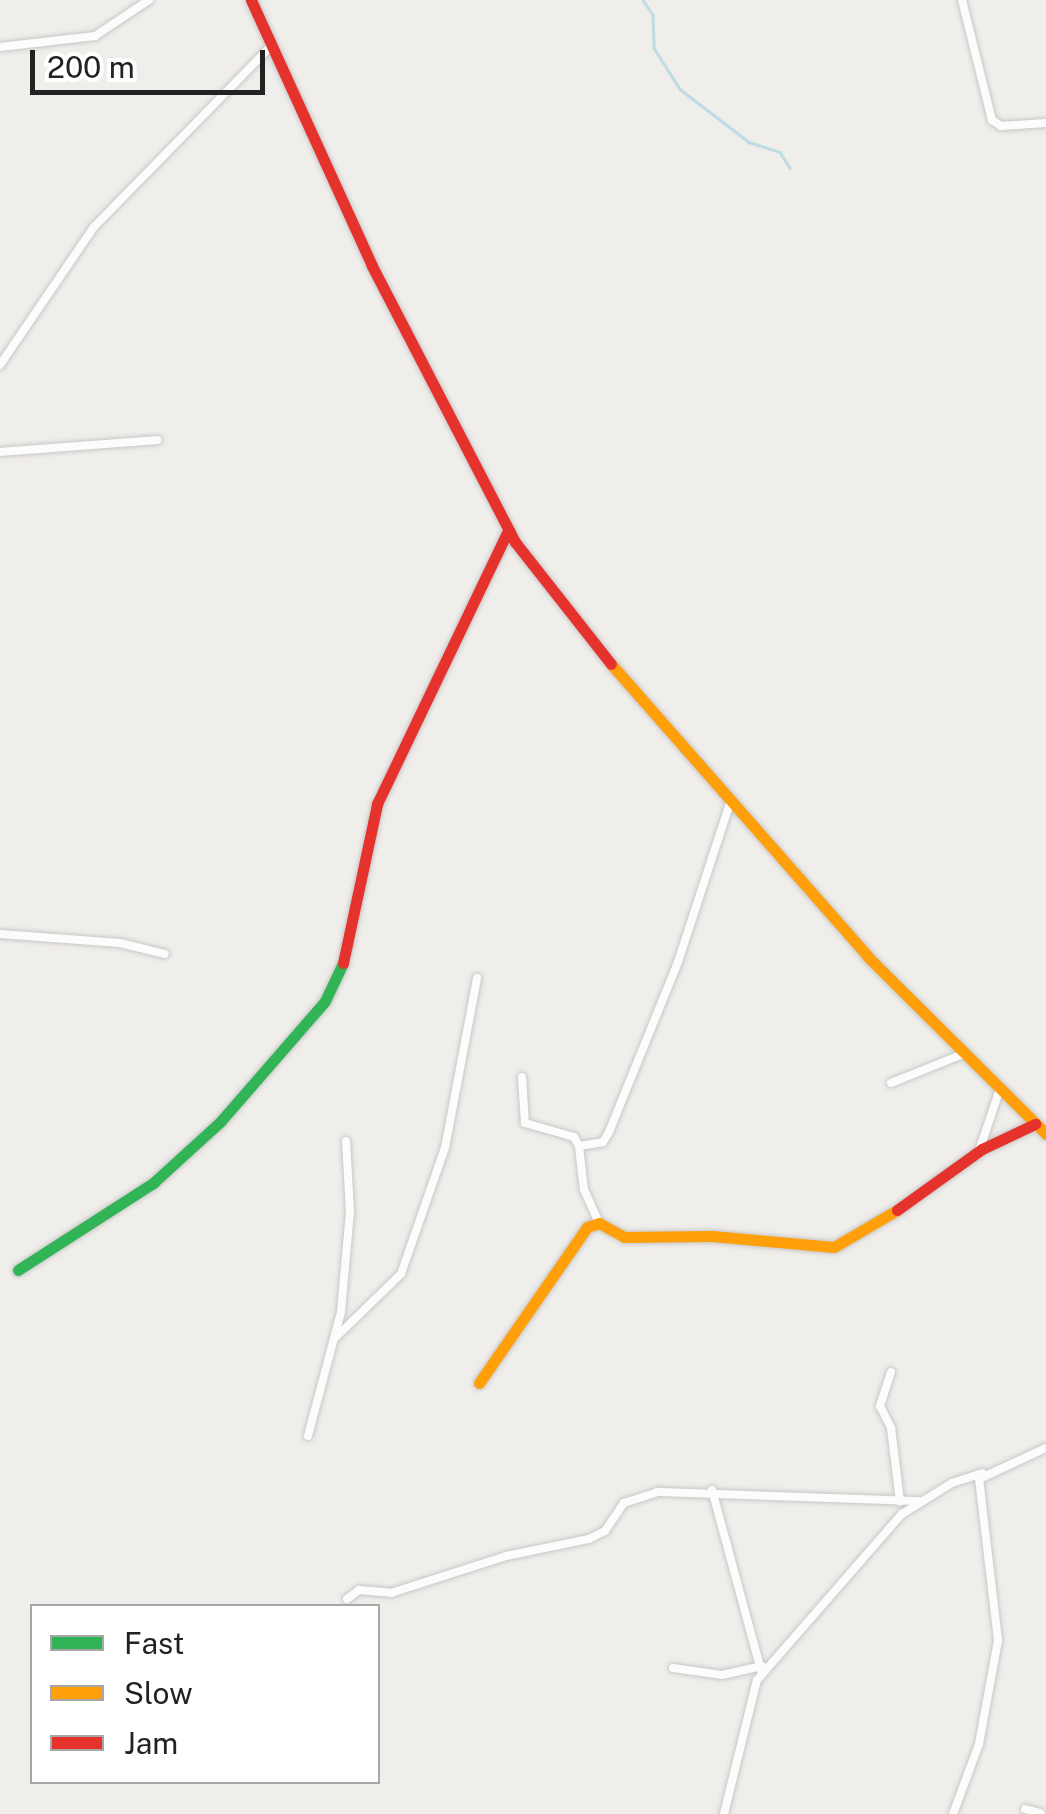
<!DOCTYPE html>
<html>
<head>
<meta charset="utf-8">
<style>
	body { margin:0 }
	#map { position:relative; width:1046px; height:1814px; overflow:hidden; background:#f0eeeb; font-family:"Public Sans",sans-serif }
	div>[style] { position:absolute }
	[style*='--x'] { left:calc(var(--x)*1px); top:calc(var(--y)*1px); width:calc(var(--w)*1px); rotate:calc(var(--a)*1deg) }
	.stream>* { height:2.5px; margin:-1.25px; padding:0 1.25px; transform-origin:1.25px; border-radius:1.25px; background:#bfdbe3 }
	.roads { filter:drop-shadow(0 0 2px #c9c8c7) drop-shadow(0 0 2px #c9c8c7) }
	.street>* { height:8px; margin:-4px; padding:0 4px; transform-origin:4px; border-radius:4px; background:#fdfcfc }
	.fast>* { height:11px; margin:-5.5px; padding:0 5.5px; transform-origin:5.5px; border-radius:5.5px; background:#30b455 }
	.slow>* { height:11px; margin:-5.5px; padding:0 5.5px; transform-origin:5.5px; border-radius:5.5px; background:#ff9f0a }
	.jam>* { height:11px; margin:-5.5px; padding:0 5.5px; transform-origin:5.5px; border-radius:5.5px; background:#e5322d }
	span { translate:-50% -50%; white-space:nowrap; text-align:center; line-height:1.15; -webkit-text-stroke:8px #fff; paint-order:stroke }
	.legend { position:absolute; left:30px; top:1604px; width:350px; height:180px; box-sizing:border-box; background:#fff; border:2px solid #a7a7a7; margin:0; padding:12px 18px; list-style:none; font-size:30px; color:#222 }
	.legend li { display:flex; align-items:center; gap:20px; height:50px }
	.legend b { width:50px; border:2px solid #a7a7a7 }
	.scale { position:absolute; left:30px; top:50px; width:235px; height:45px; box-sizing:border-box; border:5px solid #222; border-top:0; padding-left:12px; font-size:30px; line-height:35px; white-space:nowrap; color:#222; -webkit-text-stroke:8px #fff; paint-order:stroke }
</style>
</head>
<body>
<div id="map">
	<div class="stream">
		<div style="--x:643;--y:0;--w:18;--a:56"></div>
		<div style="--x:653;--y:15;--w:33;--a:88"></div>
		<div style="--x:654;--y:48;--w:49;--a:57.6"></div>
		<div style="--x:680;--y:89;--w:87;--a:37.5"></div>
		<div style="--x:749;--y:142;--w:33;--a:18"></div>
		<div style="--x:780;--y:152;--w:19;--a:58"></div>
	</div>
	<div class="roads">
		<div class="street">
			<div style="--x:962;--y:0;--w:124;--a:76"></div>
			<div style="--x:992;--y:120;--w:11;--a:34"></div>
			<div style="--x:1001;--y:126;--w:45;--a:-3.8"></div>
			<div style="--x:0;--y:47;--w:96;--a:-6.6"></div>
			<div style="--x:95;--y:36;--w:65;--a:-33.7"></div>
			<div style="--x:0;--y:365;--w:166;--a:-55.8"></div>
			<div style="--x:93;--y:228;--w:255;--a:-45.6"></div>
			<div style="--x:0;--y:452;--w:158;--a:-4.3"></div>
			<div style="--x:0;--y:934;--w:120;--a:4.3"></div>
			<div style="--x:120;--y:943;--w:46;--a:13.7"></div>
			<div style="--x:522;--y:1077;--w:46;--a:86.3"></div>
			<div style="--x:525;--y:1123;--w:51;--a:15.9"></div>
			<div style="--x:574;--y:1137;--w:10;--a:61"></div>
			<div style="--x:891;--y:1083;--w:78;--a:-21.9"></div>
			<div style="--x:980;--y:1148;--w:62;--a:-71.3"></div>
			<div style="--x:599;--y:1223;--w:36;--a:-114"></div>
			<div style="--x:584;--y:1190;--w:44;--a:-96.5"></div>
			<div style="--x:579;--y:1146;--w:24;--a:-9"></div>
			<div style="--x:603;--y:1142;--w:12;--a:-59"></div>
			<div style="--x:609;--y:1132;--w:183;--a:-67.9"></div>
			<div style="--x:678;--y:962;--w:170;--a:-71.9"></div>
			<div style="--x:335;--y:1338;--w:92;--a:-44.1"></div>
			<div style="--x:401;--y:1274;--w:133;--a:-70.8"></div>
			<div style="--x:445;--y:1148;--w:173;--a:-79.3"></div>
			<div style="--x:891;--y:1372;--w:36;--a:108"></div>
			<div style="--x:880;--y:1406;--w:25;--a:63"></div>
			<div style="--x:891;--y:1428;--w:74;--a:83"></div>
			<div style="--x:308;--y:1436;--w:128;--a:-75.1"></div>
			<div style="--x:341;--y:1312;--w:100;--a:-84.9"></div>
			<div style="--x:350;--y:1212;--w:71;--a:-93.2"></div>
			<div style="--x:712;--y:1490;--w:191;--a:74.8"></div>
			<div style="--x:347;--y:1599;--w:15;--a:-37"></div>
			<div style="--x:359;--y:1590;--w:32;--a:5"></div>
			<div style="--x:391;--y:1593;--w:121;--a:-17.8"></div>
			<div style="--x:506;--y:1556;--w:85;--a:-11.6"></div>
			<div style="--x:589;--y:1539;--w:18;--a:-27"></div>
			<div style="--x:605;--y:1531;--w:34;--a:-56"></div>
			<div style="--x:624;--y:1503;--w:35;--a:-18"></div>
			<div style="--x:657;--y:1492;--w:262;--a:2"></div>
			<div style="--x:673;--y:1668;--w:49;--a:8.1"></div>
			<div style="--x:722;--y:1675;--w:41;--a:-12.7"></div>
			<div style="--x:1025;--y:1809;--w:16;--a:15"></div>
			<div style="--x:724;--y:1814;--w:138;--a:-76.2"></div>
			<div style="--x:757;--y:1680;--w:220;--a:-48.9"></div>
			<div style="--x:902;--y:1514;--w:59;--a:-31.8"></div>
			<div style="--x:952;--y:1483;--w:32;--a:-18"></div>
			<div style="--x:953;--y:1814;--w:75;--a:-69.6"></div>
			<div style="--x:979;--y:1744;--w:106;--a:-79.6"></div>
			<div style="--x:998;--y:1640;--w:162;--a:-96.7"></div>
			<div style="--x:979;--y:1479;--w:74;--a:-24.8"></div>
		</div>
		<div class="fast">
			<div style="--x:18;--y:1270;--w:161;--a:-32.8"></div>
			<div style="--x:153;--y:1183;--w:91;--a:-42.3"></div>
			<div style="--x:220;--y:1122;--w:160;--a:-49"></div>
			<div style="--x:325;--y:1001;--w:42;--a:-64.7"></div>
		</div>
		<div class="slow">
			<div style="--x:611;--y:664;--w:390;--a:48.7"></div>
			<div style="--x:868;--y:957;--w:251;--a:44.8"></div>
			<div style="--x:479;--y:1383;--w:190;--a:-55.3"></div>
			<div style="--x:587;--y:1227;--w:13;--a:-18"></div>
			<div style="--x:599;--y:1223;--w:29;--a:29"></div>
			<div style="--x:624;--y:1237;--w:88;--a:-0.7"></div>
			<div style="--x:712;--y:1236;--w:122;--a:5.2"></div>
			<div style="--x:834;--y:1247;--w:73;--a:-30.4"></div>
		</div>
		<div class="jam">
			<div style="--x:251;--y:0;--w:292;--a:65.5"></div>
			<div style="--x:372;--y:266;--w:311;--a:62.6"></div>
			<div style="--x:515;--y:542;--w:155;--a:51.8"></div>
			<div style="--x:343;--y:963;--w:163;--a:-77.9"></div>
			<div style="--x:377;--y:804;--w:304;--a:-64.4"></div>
			<div style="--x:897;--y:1210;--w:105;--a:-35.7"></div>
			<div style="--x:982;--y:1149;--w:59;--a:-25.3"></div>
		</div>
	</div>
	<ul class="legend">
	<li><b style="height:12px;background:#30b455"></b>Fast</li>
	<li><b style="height:12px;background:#ff9f0a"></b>Slow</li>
	<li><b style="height:12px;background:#e5322d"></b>Jam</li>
	</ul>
	<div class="scale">200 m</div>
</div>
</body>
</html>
